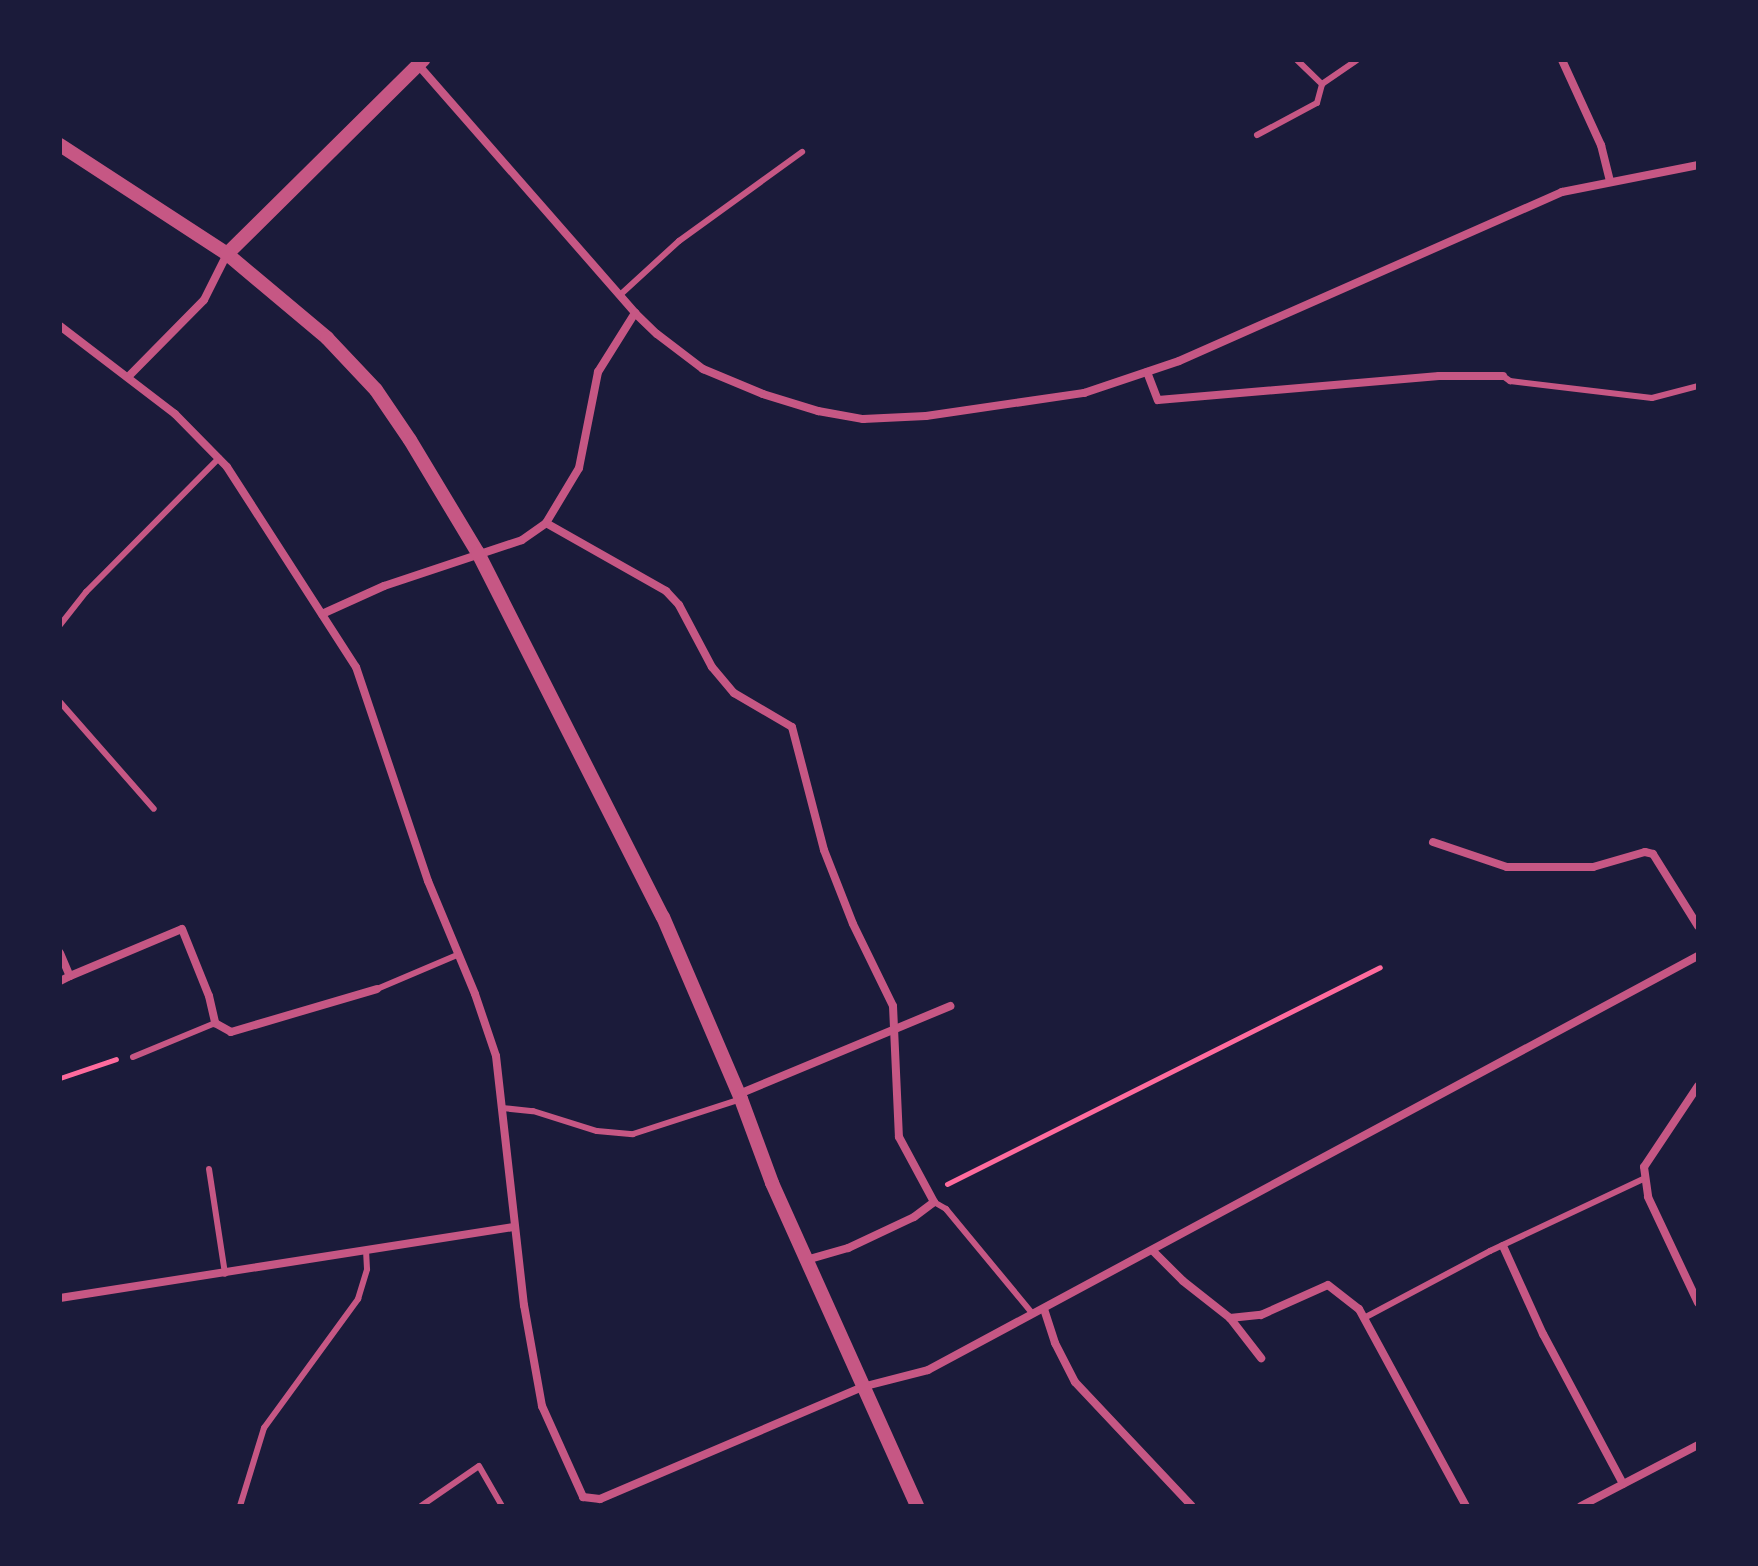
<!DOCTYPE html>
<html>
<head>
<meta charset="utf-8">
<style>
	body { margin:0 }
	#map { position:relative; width:1758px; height:1566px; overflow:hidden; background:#1b1b3a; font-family:"Noto Sans",sans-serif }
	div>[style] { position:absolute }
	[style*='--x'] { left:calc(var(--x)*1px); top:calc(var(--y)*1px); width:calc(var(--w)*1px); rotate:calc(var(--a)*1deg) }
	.path>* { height:5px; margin:-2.5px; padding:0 2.5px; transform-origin:2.5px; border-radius:2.5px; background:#ff6b9d }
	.service>* { height:6px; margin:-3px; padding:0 3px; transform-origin:3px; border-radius:3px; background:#c65784 }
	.minor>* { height:8px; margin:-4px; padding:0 4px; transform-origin:4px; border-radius:4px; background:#c65784 }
	.tertiary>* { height:14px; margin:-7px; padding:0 7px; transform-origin:7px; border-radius:7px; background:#c65784 }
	span { translate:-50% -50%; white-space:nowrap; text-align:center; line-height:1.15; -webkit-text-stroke:7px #1b1b3a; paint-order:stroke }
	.frame { position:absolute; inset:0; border:62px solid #1b1b3a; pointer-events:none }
</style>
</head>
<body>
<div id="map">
	<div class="path">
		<div style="--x:60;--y:1078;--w:59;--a:-18.7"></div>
		<div style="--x:947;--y:1184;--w:484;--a:-26.6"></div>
	</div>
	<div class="service">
		<div style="--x:1297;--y:60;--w:35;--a:44"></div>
		<div style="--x:1257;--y:135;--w:68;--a:-28.1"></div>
		<div style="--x:1317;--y:103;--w:20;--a:-75"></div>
		<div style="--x:1322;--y:84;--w:42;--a:-34.4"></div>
		<div style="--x:620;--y:295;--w:80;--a:-42.5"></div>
		<div style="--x:679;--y:241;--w:152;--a:-35.9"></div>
		<div style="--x:1503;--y:376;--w:9;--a:36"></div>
		<div style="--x:1510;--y:381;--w:143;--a:6.8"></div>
		<div style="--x:1652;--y:398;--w:48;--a:-14.6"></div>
		<div style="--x:60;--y:625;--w:42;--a:-51.8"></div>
		<div style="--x:86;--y:592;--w:189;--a:-45.2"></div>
		<div style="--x:60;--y:702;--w:142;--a:48.7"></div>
		<div style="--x:377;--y:989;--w:87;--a:-23"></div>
		<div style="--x:133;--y:1057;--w:89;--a:-22.5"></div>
		<div style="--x:502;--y:1108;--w:31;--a:6"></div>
		<div style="--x:533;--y:1111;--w:67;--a:17.4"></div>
		<div style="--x:597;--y:1131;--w:36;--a:5"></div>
		<div style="--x:633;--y:1134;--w:114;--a:-18"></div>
		<div style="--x:209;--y:1169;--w:106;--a:81.3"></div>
		<div style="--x:934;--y:1202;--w:14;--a:30"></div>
		<div style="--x:946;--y:1209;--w:136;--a:50.4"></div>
		<div style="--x:1364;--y:1318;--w:143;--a:-28"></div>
		<div style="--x:1490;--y:1251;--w:171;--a:-25.2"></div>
		<div style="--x:240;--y:1506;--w:82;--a:-72.9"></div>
		<div style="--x:264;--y:1428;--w:160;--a:-53.9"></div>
		<div style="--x:358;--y:1299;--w:31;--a:-73"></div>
		<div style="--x:367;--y:1269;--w:17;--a:-93"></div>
		<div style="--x:421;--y:1506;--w:70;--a:-34.6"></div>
		<div style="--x:479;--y:1466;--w:46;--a:60.1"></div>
	</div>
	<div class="minor">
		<div style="--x:1562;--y:60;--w:94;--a:65.4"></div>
		<div style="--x:1601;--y:145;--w:36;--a:76"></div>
		<div style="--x:420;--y:67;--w:327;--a:48.8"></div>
		<div style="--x:635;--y:313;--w:30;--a:44"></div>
		<div style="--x:657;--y:334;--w:58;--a:37.3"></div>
		<div style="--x:703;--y:369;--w:65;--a:22.6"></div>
		<div style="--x:763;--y:394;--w:58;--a:17.2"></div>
		<div style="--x:818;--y:411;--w:46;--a:10.1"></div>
		<div style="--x:863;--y:419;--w:63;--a:-2.7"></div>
		<div style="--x:926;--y:416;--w:160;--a:-8.3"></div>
		<div style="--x:1084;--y:393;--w:100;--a:-18.6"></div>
		<div style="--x:1179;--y:361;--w:419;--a:-23.8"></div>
		<div style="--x:1562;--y:192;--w:139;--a:-11.2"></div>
		<div style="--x:60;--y:326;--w:145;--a:37.4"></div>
		<div style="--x:175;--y:414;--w:74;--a:45.5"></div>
		<div style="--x:227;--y:467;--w:238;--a:57.2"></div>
		<div style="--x:356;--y:667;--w:226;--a:71.4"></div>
		<div style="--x:428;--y:881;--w:122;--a:67.4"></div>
		<div style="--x:475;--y:994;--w:65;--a:71.3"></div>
		<div style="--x:496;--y:1056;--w:251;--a:83.6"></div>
		<div style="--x:524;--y:1305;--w:103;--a:79.9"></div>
		<div style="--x:542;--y:1406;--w:100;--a:65.7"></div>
		<div style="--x:583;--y:1497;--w:17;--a:7"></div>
		<div style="--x:600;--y:1499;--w:285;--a:-23.1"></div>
		<div style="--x:862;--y:1387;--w:68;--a:-14.4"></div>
		<div style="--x:928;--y:1370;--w:874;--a:-28.27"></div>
		<div style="--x:1147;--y:372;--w:30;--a:69"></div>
		<div style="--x:1158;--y:400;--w:282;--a:-4.9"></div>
		<div style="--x:1439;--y:376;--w:64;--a:0"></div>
		<div style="--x:128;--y:377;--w:108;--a:-45.4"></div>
		<div style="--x:204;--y:300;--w:51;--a:-63.4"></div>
		<div style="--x:546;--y:523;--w:138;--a:29.5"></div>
		<div style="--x:666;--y:591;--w:19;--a:47"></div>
		<div style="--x:679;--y:605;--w:70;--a:62"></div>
		<div style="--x:712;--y:667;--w:34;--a:50"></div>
		<div style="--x:734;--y:693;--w:67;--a:30.4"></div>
		<div style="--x:792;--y:727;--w:127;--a:75.4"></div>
		<div style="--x:824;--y:850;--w:79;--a:68.6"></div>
		<div style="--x:853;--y:924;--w:91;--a:64"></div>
		<div style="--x:893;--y:1006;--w:131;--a:87.4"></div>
		<div style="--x:899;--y:1137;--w:74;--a:61.7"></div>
		<div style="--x:934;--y:1202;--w:25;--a:143"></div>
		<div style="--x:914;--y:1217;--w:73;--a:154.8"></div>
		<div style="--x:848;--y:1248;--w:44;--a:164.1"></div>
		<div style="--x:322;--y:614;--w:68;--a:-24.3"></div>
		<div style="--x:384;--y:586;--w:145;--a:-18.4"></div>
		<div style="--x:522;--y:540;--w:29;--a:-35"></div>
		<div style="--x:546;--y:523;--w:64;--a:-59"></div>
		<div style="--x:579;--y:468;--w:98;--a:-78.8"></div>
		<div style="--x:598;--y:372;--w:70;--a:-57.9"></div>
		<div style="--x:1433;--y:842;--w:78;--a:18.7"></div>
		<div style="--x:1507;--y:867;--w:86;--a:0"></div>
		<div style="--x:1593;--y:867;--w:54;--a:-16.1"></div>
		<div style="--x:1645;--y:852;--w:8;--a:14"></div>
		<div style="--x:1653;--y:854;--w:85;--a:58"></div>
		<div style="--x:60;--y:953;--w:25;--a:67"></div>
		<div style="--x:70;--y:976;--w:11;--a:153"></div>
		<div style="--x:70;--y:976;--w:121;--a:-22.8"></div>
		<div style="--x:182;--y:929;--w:72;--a:68.1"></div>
		<div style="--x:209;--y:996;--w:28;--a:77"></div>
		<div style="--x:215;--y:1023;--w:18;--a:29"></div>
		<div style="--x:231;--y:1032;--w:152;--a:-16.4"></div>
		<div style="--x:1698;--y:1086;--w:97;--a:123.7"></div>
		<div style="--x:1644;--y:1167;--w:30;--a:82"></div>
		<div style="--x:1648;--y:1197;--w:117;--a:64.7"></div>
		<div style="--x:739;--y:1094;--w:229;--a:-22.6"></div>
		<div style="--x:1503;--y:1246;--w:97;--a:65.6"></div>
		<div style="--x:1543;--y:1334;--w:170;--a:61.9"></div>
		<div style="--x:1153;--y:1251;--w:42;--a:45"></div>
		<div style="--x:1183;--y:1281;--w:60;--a:38.2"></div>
		<div style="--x:1230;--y:1318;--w:51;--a:52.2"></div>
		<div style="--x:60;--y:1298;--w:460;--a:-8.9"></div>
		<div style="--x:1044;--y:1309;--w:36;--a:72"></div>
		<div style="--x:1055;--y:1343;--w:44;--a:62.9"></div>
		<div style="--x:1075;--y:1382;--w:170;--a:46.7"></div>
		<div style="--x:1230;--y:1318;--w:31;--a:-6"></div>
		<div style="--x:1261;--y:1315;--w:73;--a:-24.1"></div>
		<div style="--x:1328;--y:1285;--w:39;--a:38"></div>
		<div style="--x:1359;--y:1309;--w:224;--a:61.5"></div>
		<div style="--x:1581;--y:1506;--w:132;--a:-27.5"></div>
	</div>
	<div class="tertiary">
		<div style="--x:60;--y:145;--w:199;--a:33.1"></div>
		<div style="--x:227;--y:254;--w:131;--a:40"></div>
		<div style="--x:327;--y:338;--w:71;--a:46.7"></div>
		<div style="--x:376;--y:390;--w:60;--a:55.8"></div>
		<div style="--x:410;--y:440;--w:132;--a:59"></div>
		<div style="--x:478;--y:553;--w:408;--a:63.1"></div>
		<div style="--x:663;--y:917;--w:198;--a:66.8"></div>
		<div style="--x:741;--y:1099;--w:90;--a:69.7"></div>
		<div style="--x:772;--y:1183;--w:354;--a:65.8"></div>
		<div style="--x:227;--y:254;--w:276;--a:-44.7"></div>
	</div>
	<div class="frame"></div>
</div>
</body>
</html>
